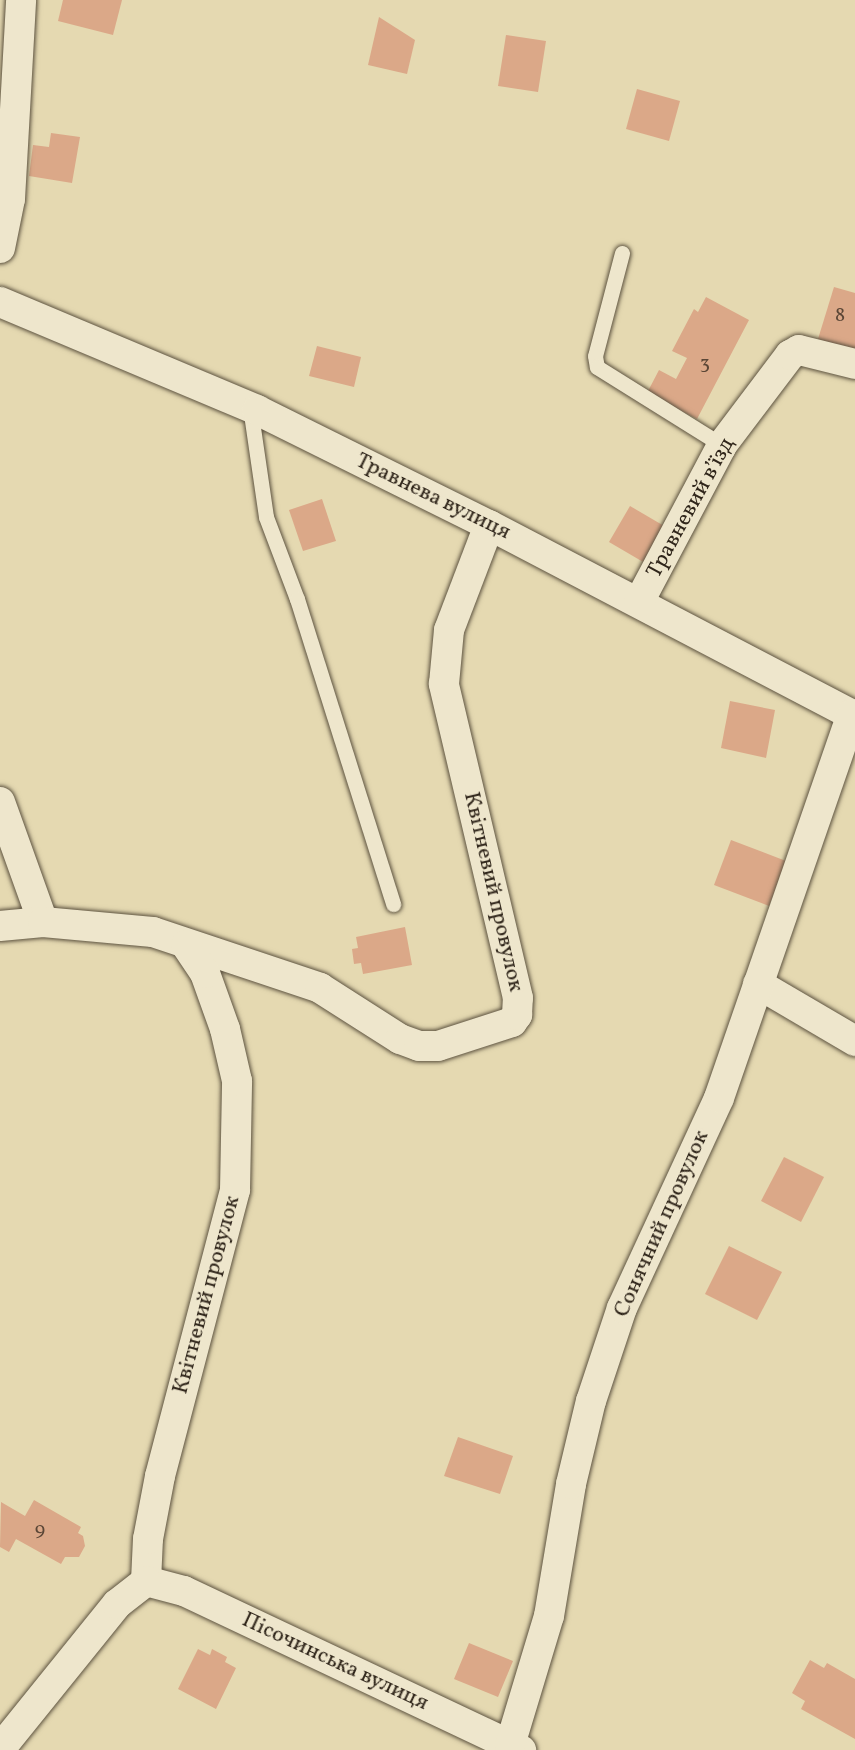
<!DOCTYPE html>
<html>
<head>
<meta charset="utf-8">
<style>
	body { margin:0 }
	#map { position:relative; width:855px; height:1750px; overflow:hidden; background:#e5d9b1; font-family:Vollkorn,serif }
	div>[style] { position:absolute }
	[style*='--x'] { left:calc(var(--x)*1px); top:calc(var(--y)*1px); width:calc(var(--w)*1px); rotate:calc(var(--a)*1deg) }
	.building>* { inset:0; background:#dba888 }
	.roads { filter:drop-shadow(0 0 2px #5d5340) drop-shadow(0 0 2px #5d5340) }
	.lane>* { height:15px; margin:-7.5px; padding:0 7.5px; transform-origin:7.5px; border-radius:7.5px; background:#eee6cc }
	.street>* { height:30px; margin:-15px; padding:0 15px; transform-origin:15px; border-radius:15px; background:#eee6cc }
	span { translate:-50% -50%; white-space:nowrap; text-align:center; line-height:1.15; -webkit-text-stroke:5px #eee6cc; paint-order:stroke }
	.number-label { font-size:20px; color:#5b4636 }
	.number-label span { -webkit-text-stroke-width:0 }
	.street-label { font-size:22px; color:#30261b }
</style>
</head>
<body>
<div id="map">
	<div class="building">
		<div style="clip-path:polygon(63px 0,122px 0,113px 35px,58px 21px)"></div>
		<div style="clip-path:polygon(379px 17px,415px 40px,407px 74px,368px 65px)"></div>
		<div style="clip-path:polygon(506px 35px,546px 41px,538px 92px,498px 86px)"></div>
		<div style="clip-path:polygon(637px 89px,680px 101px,669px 141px,626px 129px)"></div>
		<div style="clip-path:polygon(51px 133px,80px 137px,72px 183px,29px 176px,33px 145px,49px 147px)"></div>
		<div style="clip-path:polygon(834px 287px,855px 293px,855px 351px,818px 339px)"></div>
		<div style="clip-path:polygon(706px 297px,749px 320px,697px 419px,647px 393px,659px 370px,676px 379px,687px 358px,672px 351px,694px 309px,698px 312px)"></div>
		<div style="clip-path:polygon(317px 346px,361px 357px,354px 387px,309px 376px)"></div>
		<div style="clip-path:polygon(322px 499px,336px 541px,303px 551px,289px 510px)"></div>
		<div style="clip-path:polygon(630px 506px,671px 530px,650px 566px,609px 542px)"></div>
		<div style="clip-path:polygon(730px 701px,775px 710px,766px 758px,721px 748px)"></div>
		<div style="clip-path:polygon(731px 840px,786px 861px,769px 906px,714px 885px)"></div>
		<div style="clip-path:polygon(405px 927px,412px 965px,363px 974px,361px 963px,354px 964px,352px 949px,358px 948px,356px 937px)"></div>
		<div style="clip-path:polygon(784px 1157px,824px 1177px,801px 1222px,761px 1201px)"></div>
		<div style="clip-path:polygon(729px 1246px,782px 1272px,757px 1320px,705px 1294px)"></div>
		<div style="clip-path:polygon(458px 1437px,513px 1456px,500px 1494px,444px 1476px)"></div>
		<div style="clip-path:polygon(34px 1500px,81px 1527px,78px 1533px,83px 1536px,85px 1546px,79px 1557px,65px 1557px,61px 1564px,16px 1539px,9px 1552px,0 1547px,1px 1502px,25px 1516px)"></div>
		<div style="clip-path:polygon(469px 1643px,513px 1661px,498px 1697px,454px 1679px)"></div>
		<div style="clip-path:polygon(198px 1649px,210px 1655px,212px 1649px,227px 1657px,225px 1662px,236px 1668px,216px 1709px,178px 1689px)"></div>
		<div style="clip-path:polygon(810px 1660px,824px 1668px,827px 1663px,855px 1679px,855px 1739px,801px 1709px,805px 1701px,792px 1693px)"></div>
	</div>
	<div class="roads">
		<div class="lane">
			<div style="--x:622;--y:253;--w:106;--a:104.7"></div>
			<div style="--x:595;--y:356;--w:11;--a:80"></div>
			<div style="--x:597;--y:367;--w:147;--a:32"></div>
			<div style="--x:250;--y:407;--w:111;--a:81.7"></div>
			<div style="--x:266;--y:517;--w:88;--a:69.3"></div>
			<div style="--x:297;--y:599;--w:320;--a:72.5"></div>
		</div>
		<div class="street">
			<div style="--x:0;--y:248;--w:50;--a:-78.5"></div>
			<div style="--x:10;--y:199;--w:199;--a:-86.8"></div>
			<div style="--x:0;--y:302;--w:279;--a:22.8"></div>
			<div style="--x:257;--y:410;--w:259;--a:26.4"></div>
			<div style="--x:489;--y:525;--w:413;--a:27.6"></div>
			<div style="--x:639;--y:602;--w:178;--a:-62.1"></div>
			<div style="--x:722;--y:445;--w:113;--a:-52.9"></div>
			<div style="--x:790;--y:355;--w:10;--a:-29"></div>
			<div style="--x:799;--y:350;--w:58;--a:14"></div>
			<div style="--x:0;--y:802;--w:127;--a:70.3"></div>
			<div style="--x:0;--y:926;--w:43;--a:-5.3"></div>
			<div style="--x:43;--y:922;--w:110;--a:5.2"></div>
			<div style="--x:153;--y:932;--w:176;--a:18.5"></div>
			<div style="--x:320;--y:988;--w:95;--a:32.5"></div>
			<div style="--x:400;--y:1039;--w:20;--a:20"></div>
			<div style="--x:419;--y:1046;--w:19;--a:0"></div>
			<div style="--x:438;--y:1046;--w:78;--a:-18"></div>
			<div style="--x:512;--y:1022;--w:9;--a:-54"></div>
			<div style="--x:517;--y:1015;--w:17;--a:-87"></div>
			<div style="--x:518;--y:998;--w:323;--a:-103.3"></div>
			<div style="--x:444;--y:684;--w:54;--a:-84.7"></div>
			<div style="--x:449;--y:630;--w:112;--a:-69.1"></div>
			<div style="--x:758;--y:984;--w:113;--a:30.4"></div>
			<div style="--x:146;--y:1581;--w:42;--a:-87.3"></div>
			<div style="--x:148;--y:1539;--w:64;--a:-79.2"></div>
			<div style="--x:160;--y:1476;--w:296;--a:-75.3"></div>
			<div style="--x:235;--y:1190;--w:109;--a:-88.9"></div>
			<div style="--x:237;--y:1081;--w:53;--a:-103"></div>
			<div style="--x:225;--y:1029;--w:59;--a:-109.7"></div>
			<div style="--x:205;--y:973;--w:34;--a:-124"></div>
			<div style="--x:146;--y:1581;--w:39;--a:15"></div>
			<div style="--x:184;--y:1591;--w:373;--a:25.3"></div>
			<div style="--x:510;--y:1745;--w:135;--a:-73.2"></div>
			<div style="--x:549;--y:1616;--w:134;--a:-80.5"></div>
			<div style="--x:571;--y:1484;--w:85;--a:-76.5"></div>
			<div style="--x:591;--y:1401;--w:98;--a:-71.6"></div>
			<div style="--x:622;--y:1308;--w:231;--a:-65.2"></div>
			<div style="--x:719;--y:1098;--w:406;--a:-70.9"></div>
			<div style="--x:0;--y:1749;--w:186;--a:-51.1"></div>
			<div style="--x:117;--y:1604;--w:37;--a:-38"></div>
		</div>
	</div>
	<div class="number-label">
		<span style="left:840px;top:316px">8</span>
		<span style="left:705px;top:364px">3</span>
		<span style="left:40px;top:1530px">9</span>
	</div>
	<div class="street-label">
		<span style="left:433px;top:497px;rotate:26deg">Травнева вулиця</span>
		<span style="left:691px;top:508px;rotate:-61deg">Травневий в’їзд</span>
		<span style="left:493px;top:892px;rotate:77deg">Квітневий провулок</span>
		<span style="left:662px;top:1224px;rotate:-66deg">Сонячний провулок</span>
		<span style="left:207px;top:1295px;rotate:-75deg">Квітневий провулок</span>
		<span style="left:335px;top:1662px;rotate:25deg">Пісочинська вулиця</span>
	</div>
</div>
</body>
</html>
